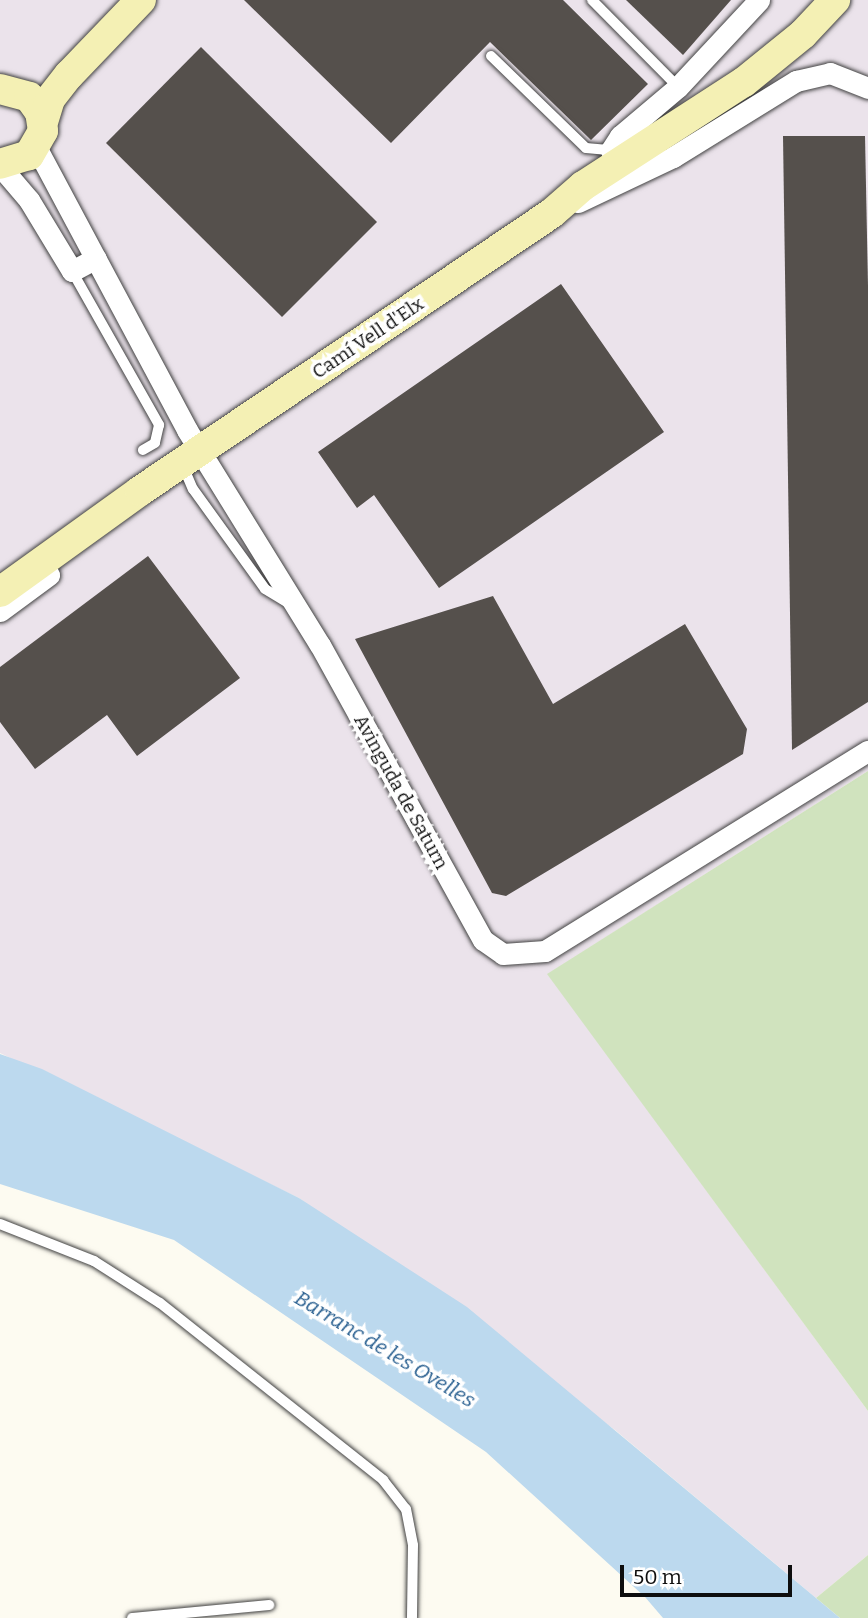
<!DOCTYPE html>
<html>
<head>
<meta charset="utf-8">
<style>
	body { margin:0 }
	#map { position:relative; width:868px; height:1618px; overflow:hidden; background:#fdfbf1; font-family:Bitter,serif }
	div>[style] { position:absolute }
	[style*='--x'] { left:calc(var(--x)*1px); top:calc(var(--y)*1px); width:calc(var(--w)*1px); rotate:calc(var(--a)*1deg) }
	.industrial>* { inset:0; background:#ebe3eb }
	.green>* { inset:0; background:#d0e3be }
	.water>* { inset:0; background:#bcd9ee }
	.building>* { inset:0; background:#55504c }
	.roads { filter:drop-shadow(0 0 2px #414141) drop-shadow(0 0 2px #414141) }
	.lane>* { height:10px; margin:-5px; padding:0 5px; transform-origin:5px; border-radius:5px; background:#fff }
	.street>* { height:21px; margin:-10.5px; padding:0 10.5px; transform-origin:10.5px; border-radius:10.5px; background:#fff }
	.secondary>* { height:30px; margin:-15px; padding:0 15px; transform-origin:15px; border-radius:15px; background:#f4f0b4 }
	span { translate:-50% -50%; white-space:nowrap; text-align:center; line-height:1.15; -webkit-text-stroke:7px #fff; paint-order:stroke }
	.street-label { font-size:19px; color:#0e0e0e }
	.water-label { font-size:21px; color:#275e8f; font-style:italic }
	.scale { position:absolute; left:620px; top:1565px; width:172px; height:32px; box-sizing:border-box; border:4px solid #0e0e0e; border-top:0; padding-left:9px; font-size:21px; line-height:24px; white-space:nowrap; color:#0e0e0e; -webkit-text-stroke:5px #fff; paint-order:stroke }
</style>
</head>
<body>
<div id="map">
	<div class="industrial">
		<div style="clip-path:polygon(0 0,868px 0,868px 771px,548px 974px,868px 1411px,868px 1555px,816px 1598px,615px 1430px,299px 1198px,0 1053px)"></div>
	</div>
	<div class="green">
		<div style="clip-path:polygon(868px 771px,868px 1411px,547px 974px)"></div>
		<div style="clip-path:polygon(868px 1555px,868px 1618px,840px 1618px,816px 1598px)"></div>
	</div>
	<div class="water">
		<div style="clip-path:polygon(0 1054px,42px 1069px,299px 1198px,467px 1307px,840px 1618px,663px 1618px,645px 1597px,486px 1452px,174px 1240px,0 1184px)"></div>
	</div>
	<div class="building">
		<div style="clip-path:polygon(244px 0,563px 0,648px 84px,591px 140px,490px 42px,391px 143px)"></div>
		<div style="clip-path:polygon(626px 0,731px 0,683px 55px)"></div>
		<div style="clip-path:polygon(201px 47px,377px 222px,282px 317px,106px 143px)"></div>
		<div style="clip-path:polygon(783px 136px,865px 136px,868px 286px,868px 702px,792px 750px)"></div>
		<div style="clip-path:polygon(561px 284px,664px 432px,439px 588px,374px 495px,357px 508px,318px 452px)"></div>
		<div style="clip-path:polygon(148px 556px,240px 678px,137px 756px,107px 715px,35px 769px,0 722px,0 667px)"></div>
		<div style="clip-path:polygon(493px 596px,553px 704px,685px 624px,747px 729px,743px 754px,506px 896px,492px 893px,355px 639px)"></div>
	</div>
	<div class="roads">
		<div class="lane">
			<div style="--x:592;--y:0;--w:122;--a:45.3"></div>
			<div style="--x:491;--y:56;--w:132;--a:44.1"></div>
			<div style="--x:586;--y:148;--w:25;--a:5"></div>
			<div style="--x:72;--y:271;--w:177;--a:60.5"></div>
			<div style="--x:159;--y:425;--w:18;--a:103"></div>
			<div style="--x:155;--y:443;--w:14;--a:150"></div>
			<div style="--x:183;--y:466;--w:25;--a:67"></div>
			<div style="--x:193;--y:489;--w:123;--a:54.2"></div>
			<div style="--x:265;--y:589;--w:27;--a:31"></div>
			<div style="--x:0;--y:1224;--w:101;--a:21.5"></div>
			<div style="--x:94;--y:1261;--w:78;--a:32.5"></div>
			<div style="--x:160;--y:1303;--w:285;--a:38.4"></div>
			<div style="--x:383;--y:1480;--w:37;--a:52"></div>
			<div style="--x:406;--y:1509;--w:37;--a:79"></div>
			<div style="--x:413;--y:1545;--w:73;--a:90.8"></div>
			<div style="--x:132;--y:1618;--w:138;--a:-5.4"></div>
		</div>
		<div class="street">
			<div style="--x:36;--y:147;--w:321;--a:61.9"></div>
			<div style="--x:187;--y:430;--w:253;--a:58.3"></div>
			<div style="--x:320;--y:645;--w:337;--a:61.1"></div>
			<div style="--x:483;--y:940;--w:24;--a:35"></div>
			<div style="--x:503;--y:954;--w:42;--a:-4.1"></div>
			<div style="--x:545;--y:951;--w:380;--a:-31.8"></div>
			<div style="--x:619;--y:163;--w:15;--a:-122"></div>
			<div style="--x:611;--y:150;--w:17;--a:-57"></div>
			<div style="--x:620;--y:136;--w:76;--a:-40.2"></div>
			<div style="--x:678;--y:87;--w:119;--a:-47"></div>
			<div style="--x:0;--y:166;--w:45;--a:49.5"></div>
			<div style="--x:29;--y:200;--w:83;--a:58.8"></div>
			<div style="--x:72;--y:271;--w:27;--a:-28"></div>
			<div style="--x:578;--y:202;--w:105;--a:-25.3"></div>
			<div style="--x:673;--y:157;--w:145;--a:-31.7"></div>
			<div style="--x:796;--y:81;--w:35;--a:-13"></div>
			<div style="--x:830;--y:73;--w:41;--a:21.5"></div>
			<div style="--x:0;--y:611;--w:61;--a:-36.3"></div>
		</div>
		<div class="secondary">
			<div style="--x:0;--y:89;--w:30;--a:15"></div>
			<div style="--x:29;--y:97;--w:19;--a:54"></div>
			<div style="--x:40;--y:112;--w:19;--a:81"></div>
			<div style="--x:43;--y:131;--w:28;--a:120"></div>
			<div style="--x:29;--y:155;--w:30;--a:163"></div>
			<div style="--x:43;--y:122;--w:24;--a:-73"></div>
			<div style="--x:50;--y:99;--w:31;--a:-52"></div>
			<div style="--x:69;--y:75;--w:104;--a:-46.2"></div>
			<div style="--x:0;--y:592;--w:173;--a:-35.8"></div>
			<div style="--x:140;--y:491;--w:497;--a:-34"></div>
			<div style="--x:552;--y:213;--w:41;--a:-41.1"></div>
			<div style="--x:583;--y:186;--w:192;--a:-32.9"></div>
			<div style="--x:744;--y:82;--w:76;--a:-39.1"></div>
			<div style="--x:803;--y:34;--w:47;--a:-46.7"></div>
		</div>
	</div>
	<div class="street-label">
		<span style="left:368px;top:338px;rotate:-34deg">Camí Vell d'Elx</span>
		<span style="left:401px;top:792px;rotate:61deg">Avinguda de Saturn</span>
	</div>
	<div class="water-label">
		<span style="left:385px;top:1349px;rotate:31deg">Barranc de les Ovelles</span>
	</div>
	<div class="scale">50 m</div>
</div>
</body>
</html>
